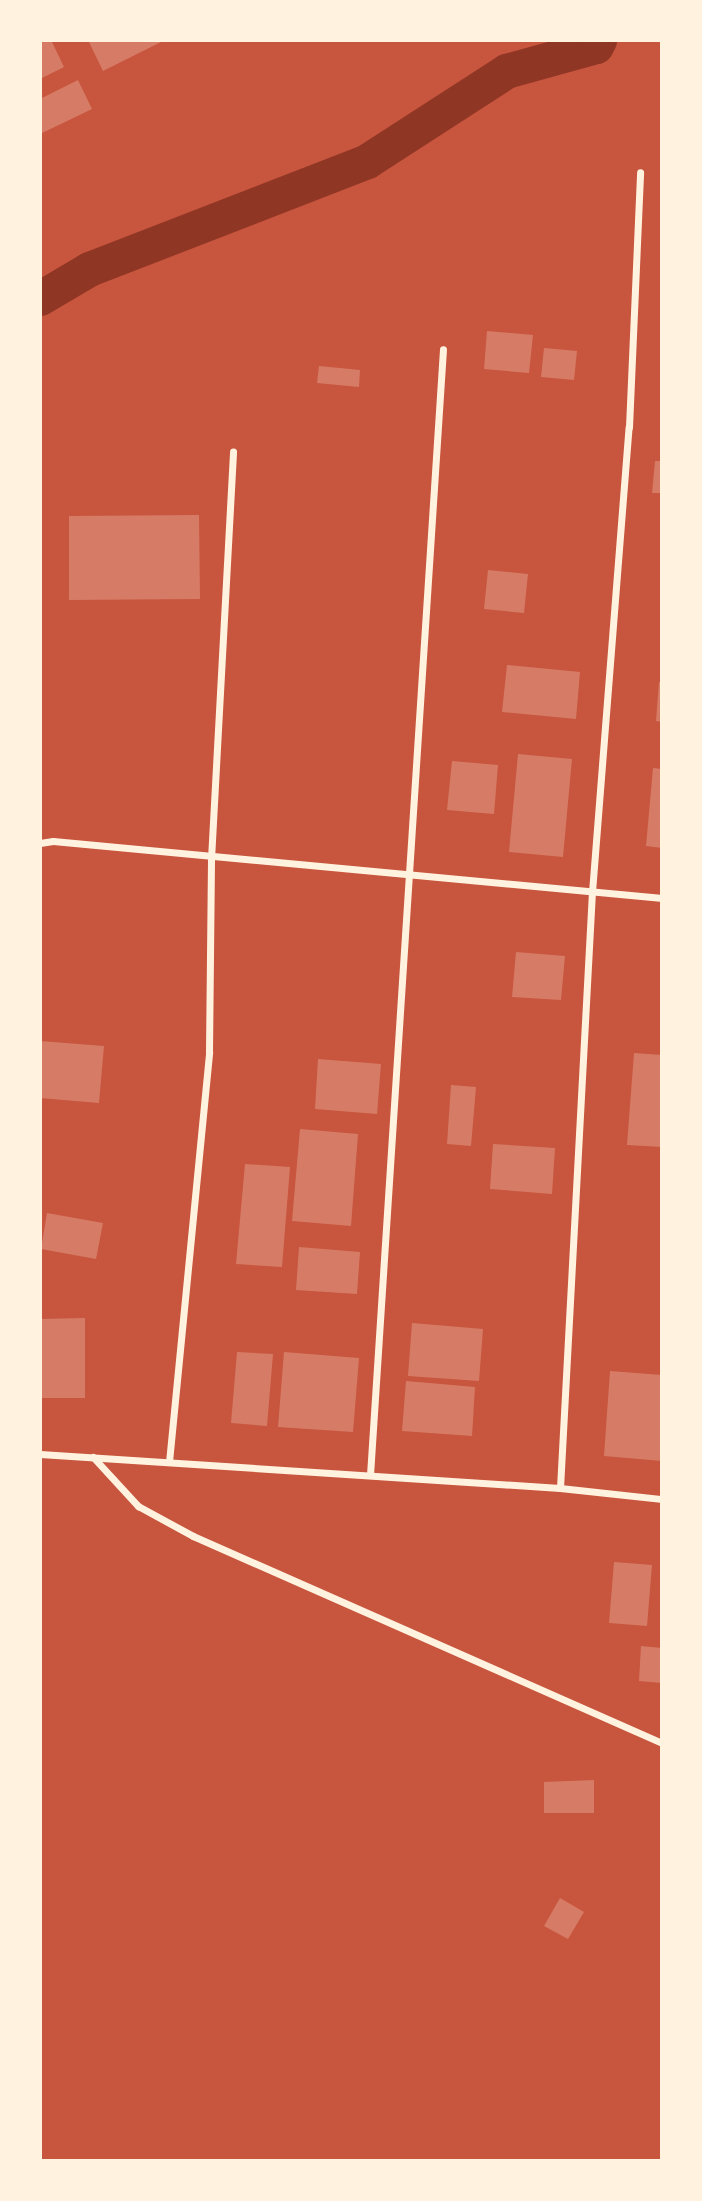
<!DOCTYPE html>
<html>
<head>
<meta charset="utf-8">
<style>
	body { margin:0 }
	#map { position:relative; width:702px; height:2201px; overflow:hidden; background:#c8553d; font-family:"Golos Text",sans-serif }
	div>[style] { position:absolute }
	[style*='--x'] { left:calc(var(--x)*1px); top:calc(var(--y)*1px); width:calc(var(--w)*1px); rotate:calc(var(--a)*1deg) }
	.canal>* { height:35px; margin:-17.5px; padding:0 17.5px; transform-origin:17.5px; border-radius:17.5px; background:#8f3625 }
	.building>* { inset:0; background:#d67c66 }
	.minor>* { height:7px; margin:-3.5px; padding:0 3.5px; transform-origin:3.5px; border-radius:3.5px; background:#fff3e0 }
	span { translate:-50% -50%; white-space:nowrap; text-align:center; line-height:1.15; -webkit-text-stroke:7px #fff3e0; paint-order:stroke }
	.frame { position:absolute; inset:0; border:42px solid #fff3e0; pointer-events:none }
</style>
</head>
<body>
<div id="map">
	<div class="canal">
		<div style="--x:40;--y:298;--w:57;--a:-30.6"></div>
		<div style="--x:89;--y:269;--w:298;--a:-21.2"></div>
		<div style="--x:367;--y:161;--w:166;--a:-32.9"></div>
		<div style="--x:506;--y:71;--w:93;--a:-15.5"></div>
		<div style="--x:596;--y:46;--w:7;--a:-63"></div>
	</div>
	<div class="building">
		<div style="clip-path:polygon(51px 40px,64px 67px,40px 79px,40px 43px)"></div>
		<div style="clip-path:polygon(88px 40px,165px 40px,103px 71px)"></div>
		<div style="clip-path:polygon(78px 80px,92px 109px,40px 134px,40px 99px)"></div>
		<div style="clip-path:polygon(487px 331px,533px 335px,529px 373px,484px 369px)"></div>
		<div style="clip-path:polygon(544px 348px,577px 351px,574px 380px,541px 377px)"></div>
		<div style="clip-path:polygon(319px 366px,360px 370px,359px 387px,317px 383px)"></div>
		<div style="clip-path:polygon(655px 461px,662px 461px,662px 493px,652px 493px)"></div>
		<div style="clip-path:polygon(199px 515px,200px 599px,69px 600px,69px 516px)"></div>
		<div style="clip-path:polygon(488px 570px,528px 574px,524px 613px,484px 609px)"></div>
		<div style="clip-path:polygon(507px 665px,580px 672px,576px 719px,502px 712px)"></div>
		<div style="clip-path:polygon(659px 682px,662px 682px,662px 722px,656px 721px)"></div>
		<div style="clip-path:polygon(518px 754px,572px 759px,563px 857px,509px 852px)"></div>
		<div style="clip-path:polygon(452px 761px,498px 765px,494px 814px,447px 810px)"></div>
		<div style="clip-path:polygon(653px 768px,662px 769px,662px 848px,646px 846px)"></div>
		<div style="clip-path:polygon(516px 952px,565px 956px,561px 1000px,512px 997px)"></div>
		<div style="clip-path:polygon(40px 1041px,104px 1046px,99px 1103px,40px 1098px)"></div>
		<div style="clip-path:polygon(634px 1053px,662px 1055px,662px 1147px,627px 1145px)"></div>
		<div style="clip-path:polygon(318px 1059px,381px 1064px,377px 1114px,315px 1109px)"></div>
		<div style="clip-path:polygon(451px 1085px,476px 1087px,471px 1146px,447px 1144px)"></div>
		<div style="clip-path:polygon(300px 1129px,358px 1134px,351px 1226px,292px 1221px)"></div>
		<div style="clip-path:polygon(493px 1144px,555px 1148px,552px 1194px,490px 1189px)"></div>
		<div style="clip-path:polygon(245px 1164px,290px 1167px,282px 1267px,236px 1264px)"></div>
		<div style="clip-path:polygon(47px 1213px,103px 1223px,96px 1259px,41px 1249px)"></div>
		<div style="clip-path:polygon(299px 1247px,360px 1252px,357px 1294px,296px 1290px)"></div>
		<div style="clip-path:polygon(85px 1318px,85px 1398px,40px 1398px,40px 1319px)"></div>
		<div style="clip-path:polygon(412px 1323px,483px 1329px,479px 1381px,408px 1376px)"></div>
		<div style="clip-path:polygon(237px 1352px,273px 1354px,267px 1426px,231px 1423px)"></div>
		<div style="clip-path:polygon(284px 1352px,359px 1358px,353px 1432px,278px 1427px)"></div>
		<div style="clip-path:polygon(610px 1371px,662px 1375px,662px 1461px,604px 1456px)"></div>
		<div style="clip-path:polygon(406px 1381px,475px 1387px,472px 1436px,402px 1431px)"></div>
		<div style="clip-path:polygon(614px 1562px,652px 1565px,647px 1626px,609px 1623px)"></div>
		<div style="clip-path:polygon(641px 1646px,662px 1648px,662px 1683px,639px 1681px)"></div>
		<div style="clip-path:polygon(594px 1780px,594px 1813px,544px 1813px,544px 1782px)"></div>
		<div style="clip-path:polygon(560px 1898px,584px 1912px,568px 1939px,544px 1926px)"></div>
	</div>
	<div class="minor">
		<div style="--x:40;--y:843;--w:13;--a:-9"></div>
		<div style="--x:53;--y:841;--w:612;--a:5.35"></div>
		<div style="--x:40;--y:1454;--w:521;--a:3.74"></div>
		<div style="--x:560;--y:1488;--w:103;--a:6.2"></div>
		<div style="--x:93;--y:1457;--w:67;--a:47.4"></div>
		<div style="--x:138;--y:1506;--w:63;--a:28.6"></div>
		<div style="--x:193;--y:1536;--w:513;--a:23.81"></div>
		<div style="--x:169;--y:1462;--w:412;--a:-84.4"></div>
		<div style="--x:209;--y:1052;--w:193;--a:-89.4"></div>
		<div style="--x:211;--y:859;--w:408;--a:-86.9"></div>
		<div style="--x:370;--y:1475;--w:1128;--a:-86.29"></div>
		<div style="--x:560;--y:1488;--w:597;--a:-86.93"></div>
		<div style="--x:592;--y:892;--w:466;--a:-85.5"></div>
		<div style="--x:629;--y:427;--w:255;--a:-87.5"></div>
	</div>
	<div class="frame"></div>
</div>
</body>
</html>
